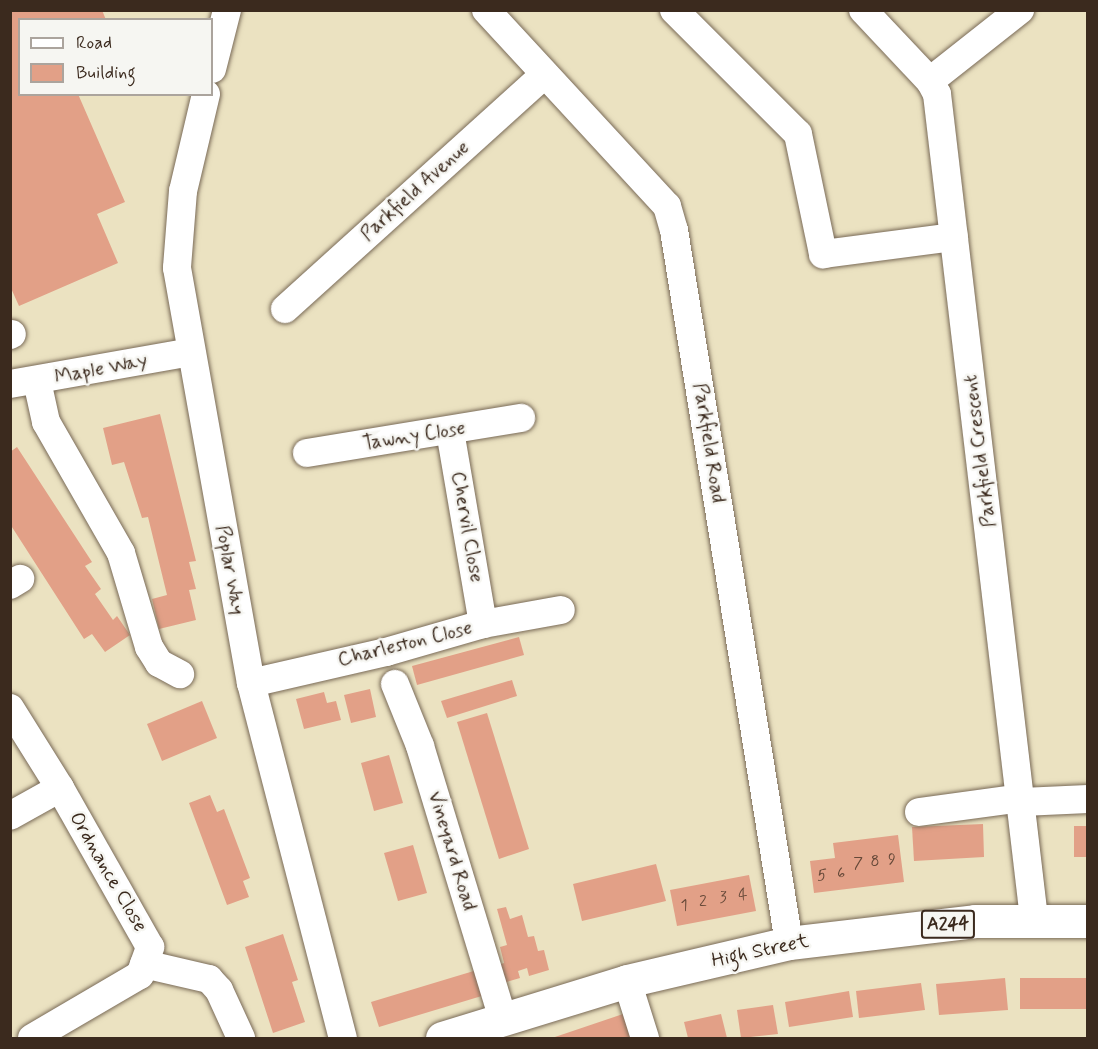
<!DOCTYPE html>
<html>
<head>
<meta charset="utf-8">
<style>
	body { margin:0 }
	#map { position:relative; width:1098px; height:1049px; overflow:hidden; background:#ebe2c1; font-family:Mynerve,sans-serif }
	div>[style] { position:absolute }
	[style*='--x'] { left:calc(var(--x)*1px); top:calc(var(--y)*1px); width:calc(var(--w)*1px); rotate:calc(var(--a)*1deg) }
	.building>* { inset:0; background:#e2a087 }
	.roads { filter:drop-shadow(0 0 2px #796a57) drop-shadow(0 0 2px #796a57) }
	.minor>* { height:28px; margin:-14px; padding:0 14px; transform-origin:14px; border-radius:14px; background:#fff }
	.major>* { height:33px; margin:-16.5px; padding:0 16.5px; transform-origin:16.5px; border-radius:16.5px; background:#fff }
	span { translate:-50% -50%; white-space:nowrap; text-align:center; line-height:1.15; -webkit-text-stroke:5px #f6f6f2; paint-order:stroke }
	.number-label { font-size:16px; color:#654838 }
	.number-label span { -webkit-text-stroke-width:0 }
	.shield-label span { padding:2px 4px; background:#f6f6f2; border:2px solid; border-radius:4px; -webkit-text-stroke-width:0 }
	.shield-label { font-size:18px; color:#3b2a1e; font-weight:700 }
	.street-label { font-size:20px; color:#3b2a1e }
	.frame { position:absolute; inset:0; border:12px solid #3b2a1e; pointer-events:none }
	.legend { position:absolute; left:18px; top:18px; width:195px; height:78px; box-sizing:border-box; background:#f6f6f2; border:2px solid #aba49d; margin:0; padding:8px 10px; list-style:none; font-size:18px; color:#3b2a1e }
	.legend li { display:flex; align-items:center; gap:12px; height:30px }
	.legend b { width:30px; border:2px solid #aba49d }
</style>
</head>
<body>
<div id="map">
	<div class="building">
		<div style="clip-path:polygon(10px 10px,102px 10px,106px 20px,20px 20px,20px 94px,78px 94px,125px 202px,97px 214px,118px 263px,19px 306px,10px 286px)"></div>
		<div style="clip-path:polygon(160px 414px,196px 561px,189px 562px,196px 589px,189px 590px,196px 620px,159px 629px,152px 599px,167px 595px,148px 517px,142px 518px,124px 462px,112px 465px,103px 428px)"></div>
		<div style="clip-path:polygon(17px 447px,92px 562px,85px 566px,101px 589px,95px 594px,113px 620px,117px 616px,130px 635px,105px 652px,92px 634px,84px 639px,10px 524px,10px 452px)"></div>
		<div style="clip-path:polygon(519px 637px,524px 655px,417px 685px,412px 666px)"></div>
		<div style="clip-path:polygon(512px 680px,517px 696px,447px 718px,441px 701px)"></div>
		<div style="clip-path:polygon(370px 689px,376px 717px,351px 723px,344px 695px)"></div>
		<div style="clip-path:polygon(324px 692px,327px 703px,336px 701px,341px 720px,304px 729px,296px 699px)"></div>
		<div style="clip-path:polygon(202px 701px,217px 738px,162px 761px,147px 724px)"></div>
		<div style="clip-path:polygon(487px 713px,529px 849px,499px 859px,457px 722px)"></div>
		<div style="clip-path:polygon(389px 755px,403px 803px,374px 811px,361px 763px)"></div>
		<div style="clip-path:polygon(210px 795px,217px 812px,224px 809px,250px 878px,243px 881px,249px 897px,227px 905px,189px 803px)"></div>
		<div style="clip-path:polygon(983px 824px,984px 857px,914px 861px,912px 827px)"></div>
		<div style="clip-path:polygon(1074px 826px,1088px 826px,1088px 857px,1074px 857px)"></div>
		<div style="clip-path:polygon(898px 835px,904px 882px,814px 893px,810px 861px,835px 858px,833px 843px)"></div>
		<div style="clip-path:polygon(413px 845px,427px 893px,398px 901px,384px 853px)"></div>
		<div style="clip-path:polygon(656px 864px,666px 901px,582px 921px,573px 884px)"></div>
		<div style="clip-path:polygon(749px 875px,756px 911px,677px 926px,670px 890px)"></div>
		<div style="clip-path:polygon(506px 907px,510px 919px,522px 915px,528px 937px,534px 936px,538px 951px,544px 950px,549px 970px,529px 976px,527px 968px,518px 971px,520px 978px,503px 983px,498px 965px,504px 963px,500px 947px,507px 945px,497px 909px)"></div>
		<div style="clip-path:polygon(283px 934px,298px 980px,292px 982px,305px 1022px,273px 1033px,245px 947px)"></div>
		<div style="clip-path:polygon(477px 970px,485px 995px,379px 1027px,371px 1002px)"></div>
		<div style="clip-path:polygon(1005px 978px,1008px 1010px,939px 1015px,936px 984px)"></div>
		<div style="clip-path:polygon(1020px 978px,1087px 978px,1087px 1009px,1020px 1009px)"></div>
		<div style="clip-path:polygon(921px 983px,925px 1010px,859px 1018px,856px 991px)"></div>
		<div style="clip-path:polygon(849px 991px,853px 1017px,789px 1027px,785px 1002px)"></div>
		<div style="clip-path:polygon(773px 1005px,778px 1034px,741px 1038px,737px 1010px)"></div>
		<div style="clip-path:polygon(623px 1014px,631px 1038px,552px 1038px)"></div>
		<div style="clip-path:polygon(721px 1014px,727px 1038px,688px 1038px,684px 1022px)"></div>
	</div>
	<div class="roads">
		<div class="minor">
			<div style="--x:486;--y:10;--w:267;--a:47.3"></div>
			<div style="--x:667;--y:206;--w:25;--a:74"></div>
			<div style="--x:674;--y:230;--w:722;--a:80.84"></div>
			<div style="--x:674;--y:10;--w:175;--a:45"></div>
			<div style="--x:798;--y:134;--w:123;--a:78.2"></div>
			<div style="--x:823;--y:254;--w:132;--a:-7.4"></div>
			<div style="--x:863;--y:10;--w:98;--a:46.7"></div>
			<div style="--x:930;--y:81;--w:15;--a:62"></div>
			<div style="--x:937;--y:94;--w:831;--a:83.29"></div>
			<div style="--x:212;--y:69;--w:61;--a:-75.7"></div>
			<div style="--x:930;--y:81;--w:115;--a:-38.3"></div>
			<div style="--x:206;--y:94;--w:100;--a:103.3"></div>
			<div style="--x:183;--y:191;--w:77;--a:94.5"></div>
			<div style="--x:177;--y:268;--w:422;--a:79.9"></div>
			<div style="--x:251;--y:683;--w:367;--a:75.5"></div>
			<div style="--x:285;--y:309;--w:350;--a:-42.1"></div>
			<div style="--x:10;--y:335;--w:2;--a:-27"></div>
			<div style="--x:37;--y:381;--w:42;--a:77.6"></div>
			<div style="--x:46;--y:422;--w:151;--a:60.2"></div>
			<div style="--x:121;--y:553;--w:98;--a:73.4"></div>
			<div style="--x:149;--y:647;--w:19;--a:58"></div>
			<div style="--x:159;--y:663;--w:24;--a:28"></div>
			<div style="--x:10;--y:384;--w:184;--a:-10"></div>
			<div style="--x:450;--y:431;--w:196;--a:80.3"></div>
			<div style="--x:307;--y:453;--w:217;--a:-9.3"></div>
			<div style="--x:10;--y:585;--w:12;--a:-31"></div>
			<div style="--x:251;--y:683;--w:139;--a:-12.9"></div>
			<div style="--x:386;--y:652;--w:101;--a:-16.1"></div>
			<div style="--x:483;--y:624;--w:79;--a:-10.2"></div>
			<div style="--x:395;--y:684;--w:67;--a:68"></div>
			<div style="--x:420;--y:746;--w:286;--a:73.1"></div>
			<div style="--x:10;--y:708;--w:94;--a:58"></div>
			<div style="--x:60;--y:788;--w:57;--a:150.8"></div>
			<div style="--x:1022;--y:802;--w:66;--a:-2.6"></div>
			<div style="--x:919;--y:812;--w:103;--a:-7.8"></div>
			<div style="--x:144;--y:964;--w:67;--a:13"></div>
			<div style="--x:209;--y:979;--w:15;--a:48"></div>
			<div style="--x:219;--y:990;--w:53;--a:65.4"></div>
			<div style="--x:627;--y:981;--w:60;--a:72.5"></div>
			<div style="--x:32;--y:1038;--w:125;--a:-30.3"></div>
			<div style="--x:140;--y:975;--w:30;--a:-70"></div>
			<div style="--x:150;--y:947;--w:183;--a:-119.5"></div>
		</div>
		<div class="major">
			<div style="--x:442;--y:1038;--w:194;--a:-17.1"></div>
			<div style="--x:627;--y:981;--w:166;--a:-13.2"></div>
			<div style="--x:789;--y:943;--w:187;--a:-6.7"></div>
			<div style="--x:975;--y:921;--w:113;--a:0"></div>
		</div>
	</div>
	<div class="number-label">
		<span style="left:892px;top:860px">9</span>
		<span style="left:875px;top:862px">8</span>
		<span style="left:858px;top:864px">7</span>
		<span style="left:841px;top:874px">6</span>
		<span style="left:822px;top:876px">5</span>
		<span style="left:743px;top:895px">4</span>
		<span style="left:723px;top:898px">3</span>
		<span style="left:703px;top:902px">2</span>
		<span style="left:684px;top:906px">1</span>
	</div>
	<div class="shield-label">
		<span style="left:948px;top:924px">A244</span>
	</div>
	<div class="street-label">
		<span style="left:415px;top:191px;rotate:-42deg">Parkfield Avenue</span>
		<span style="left:101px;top:369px;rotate:-11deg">Maple Way</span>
		<span style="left:414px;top:436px;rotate:-9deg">Tawny Close</span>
		<span style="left:709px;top:443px;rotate:81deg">Parkfield Road</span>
		<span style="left:980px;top:451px;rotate:-97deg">Parkfield Crescent</span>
		<span style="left:467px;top:527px;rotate:80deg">Chervil Close</span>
		<span style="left:230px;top:570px;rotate:80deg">Poplar Way</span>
		<span style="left:405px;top:644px;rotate:-14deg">Charleston Close</span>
		<span style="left:452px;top:851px;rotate:73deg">Vineyard Road</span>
		<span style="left:108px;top:872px;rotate:60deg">Ordnance Close</span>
		<span style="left:760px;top:951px;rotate:-12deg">High Street</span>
	</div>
	<div class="frame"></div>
	<ul class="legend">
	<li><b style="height:8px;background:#fff"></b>Road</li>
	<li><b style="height:16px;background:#e2a087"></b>Building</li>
	</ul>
</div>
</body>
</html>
